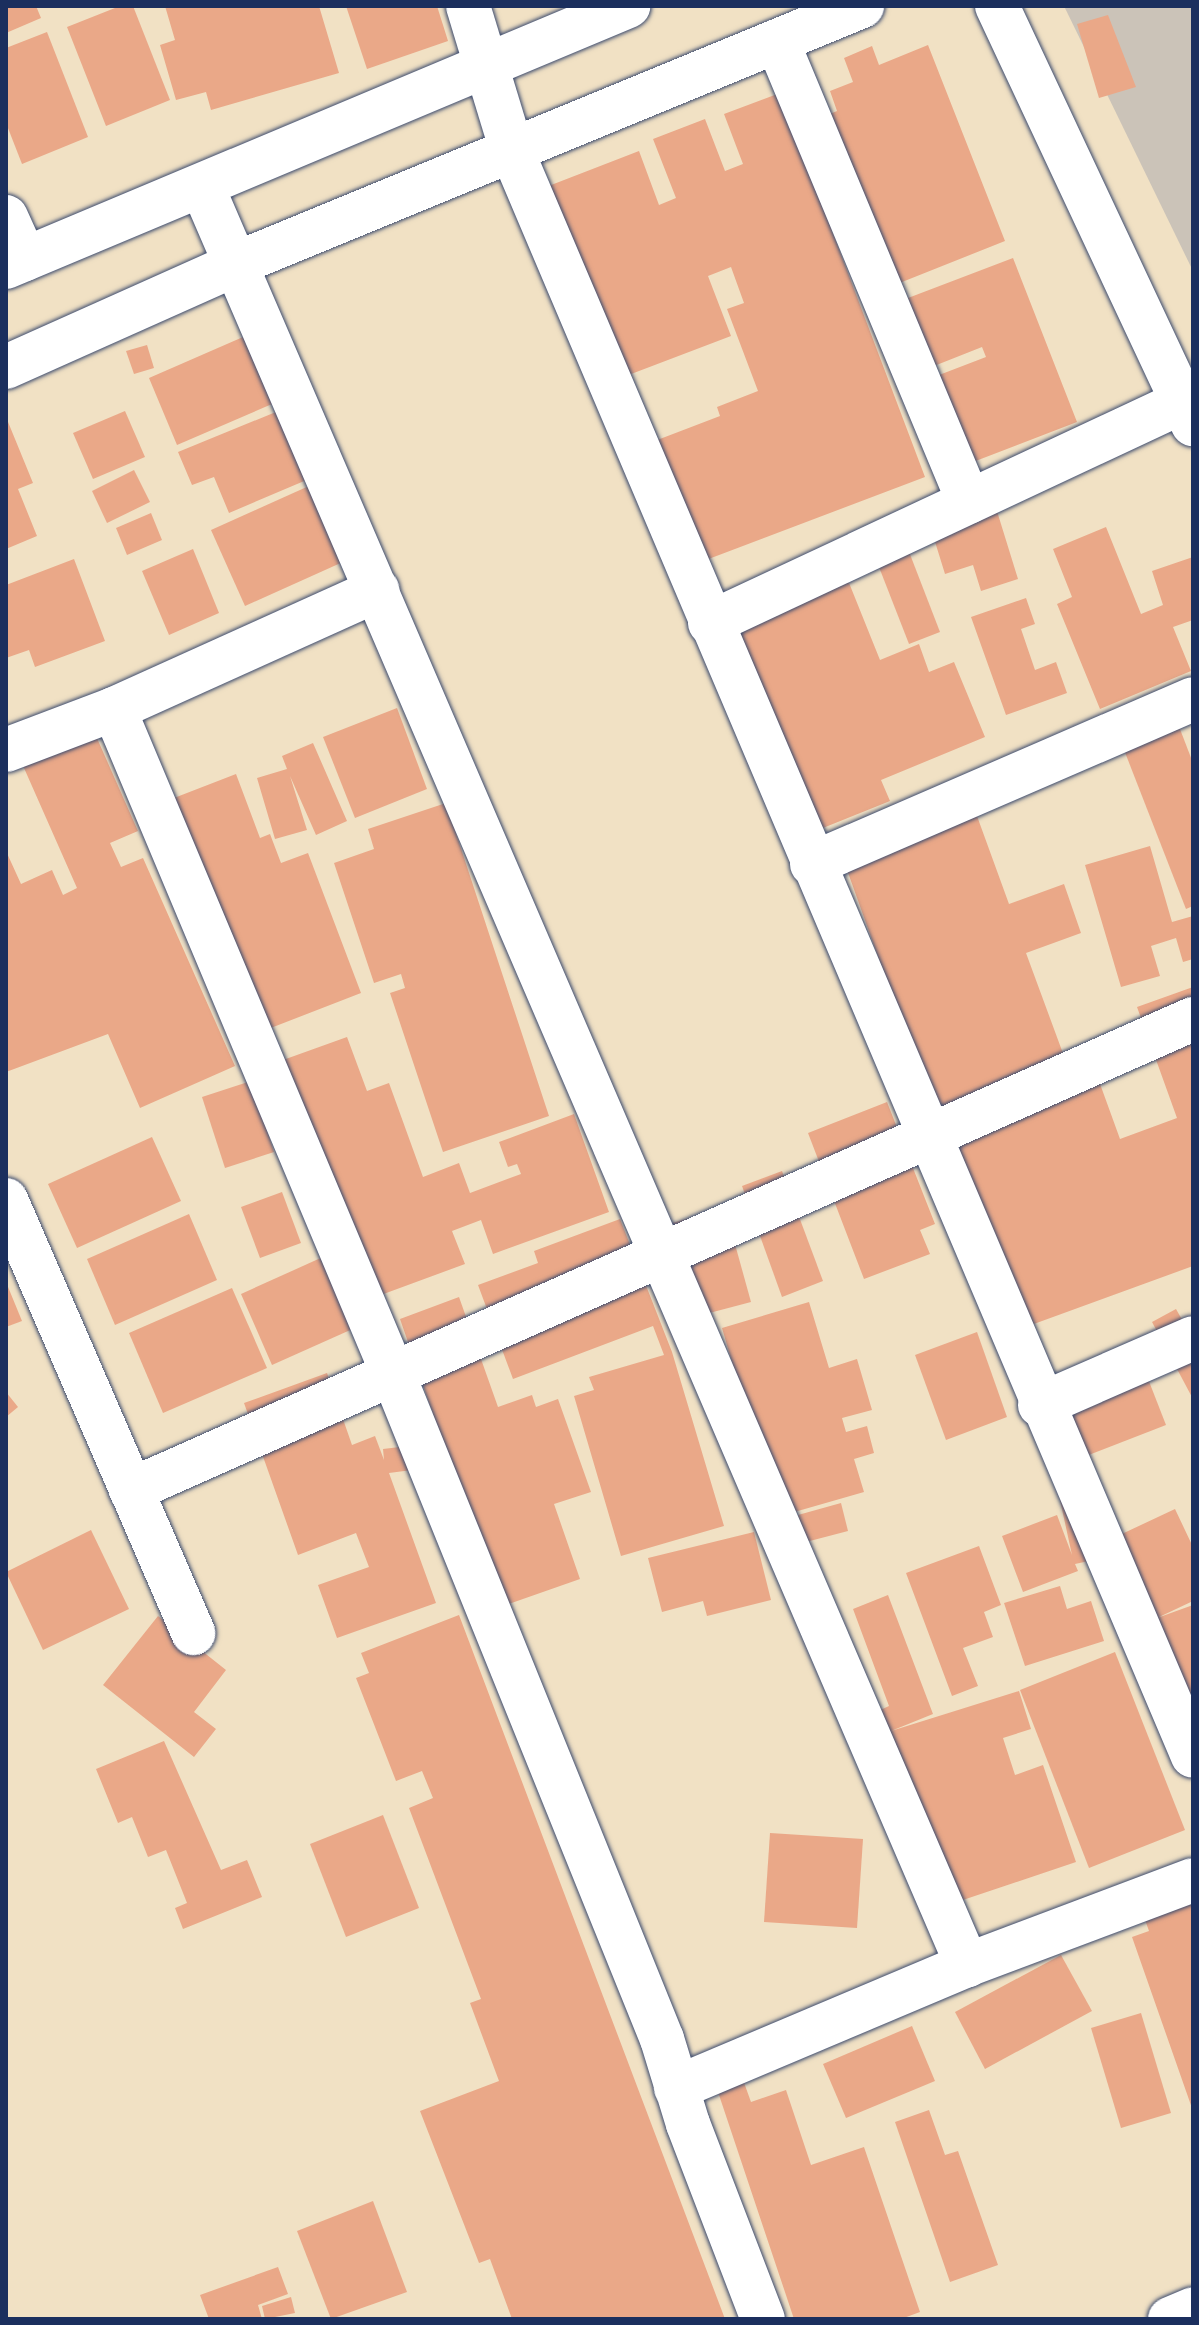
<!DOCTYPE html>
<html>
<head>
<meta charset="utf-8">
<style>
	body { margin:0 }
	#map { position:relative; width:1199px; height:2325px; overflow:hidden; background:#f1e1c4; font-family:Cardo,serif }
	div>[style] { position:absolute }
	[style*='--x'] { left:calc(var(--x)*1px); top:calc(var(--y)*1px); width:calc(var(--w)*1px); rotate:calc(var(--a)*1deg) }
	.industrial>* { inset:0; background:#cbc3b8 }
	.building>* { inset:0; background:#eaa888 }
	.roads { filter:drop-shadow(0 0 2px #3b4a6d) drop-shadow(0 0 2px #3b4a6d) }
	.minor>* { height:44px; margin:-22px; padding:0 22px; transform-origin:22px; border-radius:22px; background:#fff }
	.tertiary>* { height:44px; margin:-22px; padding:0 22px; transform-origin:22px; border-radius:22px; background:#fff }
	.primary>* { height:44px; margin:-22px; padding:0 22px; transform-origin:22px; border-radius:22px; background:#fff }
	span { translate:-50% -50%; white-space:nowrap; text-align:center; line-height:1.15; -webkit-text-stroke:8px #f7f3e8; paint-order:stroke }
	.frame { position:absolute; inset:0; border:8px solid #1b2f5e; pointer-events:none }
</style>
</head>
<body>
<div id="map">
	<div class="industrial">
		<div style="clip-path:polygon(1064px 6px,1193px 6px,1193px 271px)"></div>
	</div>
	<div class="building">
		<div style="clip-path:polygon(6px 6px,36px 6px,41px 18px,6px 33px)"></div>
		<div style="clip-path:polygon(120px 6px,133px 6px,170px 100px,106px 126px,67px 27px)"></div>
		<div style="clip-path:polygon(165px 6px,319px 6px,339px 73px,211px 110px,206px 92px,176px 100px,160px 45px,175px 40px)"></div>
		<div style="clip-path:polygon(346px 6px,437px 6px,448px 41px,367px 69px)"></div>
		<div style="clip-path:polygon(1108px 15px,1136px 87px,1099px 98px,1077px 24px)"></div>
		<div style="clip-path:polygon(47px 32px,88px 137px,22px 164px,6px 123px,6px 48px)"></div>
		<div style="clip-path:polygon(928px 45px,1005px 241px,887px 288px,820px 118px,837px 111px,830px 91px,853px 82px,844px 58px,872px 46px,879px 65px)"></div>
		<div style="clip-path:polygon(780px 93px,925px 477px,698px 563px,652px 442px,720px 416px,717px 407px,758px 391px,727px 309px,744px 303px,731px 267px,708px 276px,731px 336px,618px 379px,546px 187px,639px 151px,659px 205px,676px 198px,653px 139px,705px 119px,725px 171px,743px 164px,724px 114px)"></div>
		<div style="clip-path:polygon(1013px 258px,1077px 422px,960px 467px,926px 380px,986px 357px,982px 347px,934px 366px,908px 298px)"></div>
		<div style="clip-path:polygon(243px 337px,272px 404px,177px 445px,149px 378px)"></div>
		<div style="clip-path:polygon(147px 345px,154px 368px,134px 374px,126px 351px)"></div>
		<div style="clip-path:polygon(288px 407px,316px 476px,229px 513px,214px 477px,192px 485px,178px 452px)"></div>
		<div style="clip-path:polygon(125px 411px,145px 457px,93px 479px,73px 433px)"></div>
		<div style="clip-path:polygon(6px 417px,33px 483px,18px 489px,37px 536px,6px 549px)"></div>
		<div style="clip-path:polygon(134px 470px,150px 502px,107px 523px,92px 491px)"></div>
		<div style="clip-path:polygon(320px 481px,354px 557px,245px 606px,211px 530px)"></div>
		<div style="clip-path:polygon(992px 495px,1018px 579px,981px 591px,973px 565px,945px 574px,927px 516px)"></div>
		<div style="clip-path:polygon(151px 513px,162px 540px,127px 555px,116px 528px)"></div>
		<div style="clip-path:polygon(1106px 527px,1141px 614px,1163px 605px,1152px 571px,1193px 557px,1193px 620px,1173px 627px,1191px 671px,1100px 709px,1057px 604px,1072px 597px,1053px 549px)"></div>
		<div style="clip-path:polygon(901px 531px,940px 632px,909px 644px,870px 544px)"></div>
		<div style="clip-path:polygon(835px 548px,880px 660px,919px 644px,929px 672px,954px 662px,985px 737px,881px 780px,890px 801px,813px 832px,717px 596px)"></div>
		<div style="clip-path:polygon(193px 549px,219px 613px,169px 635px,142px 571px)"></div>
		<div style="clip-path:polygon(74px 559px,105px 641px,35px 667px,29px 650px,6px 658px,6px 585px)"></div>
		<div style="clip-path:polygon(1026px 598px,1035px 624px,1021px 629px,1035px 670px,1056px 662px,1067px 693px,1006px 715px,971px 617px)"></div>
		<div style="clip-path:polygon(81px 702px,138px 831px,110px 843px,121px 867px,143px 858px,235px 1066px,140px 1108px,108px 1034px,6px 1072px,6px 851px,21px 884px,52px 870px,63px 895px,77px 888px,9px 734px)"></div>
		<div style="clip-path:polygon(397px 708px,427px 789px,355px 818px,323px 737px)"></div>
		<div style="clip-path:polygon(1175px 716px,1193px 763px,1193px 906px,1186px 909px,1119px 737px)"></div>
		<div style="clip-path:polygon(313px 743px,347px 821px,316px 835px,290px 776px,307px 830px,275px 839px,257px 778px,287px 769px,282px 756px)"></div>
		<div style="clip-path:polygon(236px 774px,260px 838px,270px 834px,281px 863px,308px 853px,361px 993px,263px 1031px,174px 798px)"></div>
		<div style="clip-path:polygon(446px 803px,549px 1116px,443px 1152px,390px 993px,405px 988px,401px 974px,374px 983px,334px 863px,374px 849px,368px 829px)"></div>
		<div style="clip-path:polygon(973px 805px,1009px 904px,1064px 884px,1081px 933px,1026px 953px,1068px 1067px,1091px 1059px,1120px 1139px,1177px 1118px,1137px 1007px,1193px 987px,1193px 1266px,1012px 1332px,841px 853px)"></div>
		<div style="clip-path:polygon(1150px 846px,1172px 922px,1193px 916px,1193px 959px,1183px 962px,1176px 938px,1151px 946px,1160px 976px,1121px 987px,1085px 865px)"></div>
		<div style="clip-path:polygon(347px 1037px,367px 1091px,389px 1083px,423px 1177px,459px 1163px,470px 1193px,521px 1174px,517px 1164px,508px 1167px,499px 1142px,574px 1114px,609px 1212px,493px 1254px,481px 1220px,452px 1231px,465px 1264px,370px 1299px,283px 1060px)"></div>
		<div style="clip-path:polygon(251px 1081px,274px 1152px,225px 1168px,202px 1097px)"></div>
		<div style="clip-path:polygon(887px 1102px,935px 1224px,920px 1230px,930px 1254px,864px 1279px,808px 1133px)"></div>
		<div style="clip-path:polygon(152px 1137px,181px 1201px,77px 1248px,48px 1184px)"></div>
		<div style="clip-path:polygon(782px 1171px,823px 1281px,782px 1297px,742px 1186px)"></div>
		<div style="clip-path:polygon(282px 1192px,301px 1243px,260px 1258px,241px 1207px)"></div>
		<div style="clip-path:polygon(725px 1208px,751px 1302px,698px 1316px,672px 1223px)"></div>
		<div style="clip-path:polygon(189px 1214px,217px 1280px,115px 1325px,87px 1259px)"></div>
		<div style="clip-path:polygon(620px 1219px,672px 1352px,724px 1526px,621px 1556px,574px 1396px,594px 1390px,589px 1377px,664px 1355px,653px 1326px,513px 1379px,478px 1285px,538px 1263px,534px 1251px)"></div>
		<div style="clip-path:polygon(325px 1256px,357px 1327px,272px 1365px,241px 1294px)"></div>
		<div style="clip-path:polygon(6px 1282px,22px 1321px,6px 1327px)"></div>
		<div style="clip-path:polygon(232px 1288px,267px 1368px,163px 1413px,129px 1333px)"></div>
		<div style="clip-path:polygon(459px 1297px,498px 1407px,532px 1395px,536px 1407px,558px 1399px,591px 1492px,554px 1504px,580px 1579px,500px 1607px,400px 1319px)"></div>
		<div style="clip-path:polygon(809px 1302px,829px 1368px,857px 1359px,872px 1410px,842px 1418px,846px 1432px,867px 1426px,874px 1453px,854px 1459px,864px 1492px,777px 1517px,722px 1328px)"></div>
		<div style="clip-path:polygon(1176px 1309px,1193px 1339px,1193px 1399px,1152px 1322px)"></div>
		<div style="clip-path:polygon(977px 1332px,1007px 1417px,946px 1440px,915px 1355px)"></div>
		<div style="clip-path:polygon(1136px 1348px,1166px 1425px,1081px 1458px,1052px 1380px)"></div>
		<div style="clip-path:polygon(327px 1373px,352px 1445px,375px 1436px,384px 1460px,383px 1449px,408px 1446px,412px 1470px,389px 1473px,436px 1603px,337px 1638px,318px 1585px,369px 1567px,356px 1533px,298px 1555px,244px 1403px)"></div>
		<div style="clip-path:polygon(6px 1392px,18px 1407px,6px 1417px)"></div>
		<div style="clip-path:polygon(1058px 1491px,1107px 1557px,1075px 1564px,1078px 1571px,1023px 1592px,1002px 1536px,1057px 1515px,1072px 1555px)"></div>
		<div style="clip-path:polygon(841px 1503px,848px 1531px,806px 1542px,798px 1515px)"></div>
		<div style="clip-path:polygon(1175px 1509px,1193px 1547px,1193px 1601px,1157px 1618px,1193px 1605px,1193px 1734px,1109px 1540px)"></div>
		<div style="clip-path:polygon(91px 1530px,129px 1609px,43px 1650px,6px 1572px)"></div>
		<div style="clip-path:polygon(754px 1532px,771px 1600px,707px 1616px,703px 1601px,662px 1612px,648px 1558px)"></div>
		<div style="clip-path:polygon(979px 1546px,1001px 1605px,984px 1612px,993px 1637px,963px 1648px,978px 1686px,952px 1696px,906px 1573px)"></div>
		<div style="clip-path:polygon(1060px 1586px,1067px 1609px,1091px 1601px,1104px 1641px,1025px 1666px,1004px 1603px)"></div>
		<div style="clip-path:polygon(888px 1595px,933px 1714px,891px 1731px,1019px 1691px,1031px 1729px,1003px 1738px,1015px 1775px,1043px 1765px,1076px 1862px,945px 1906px,876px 1712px,889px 1706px,853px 1609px)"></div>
		<div style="clip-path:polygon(459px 1615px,725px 2319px,512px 2319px,490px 2259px,479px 2263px,420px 2111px,499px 2081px,470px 2003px,481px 1999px,409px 1808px,433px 1798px,422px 1771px,396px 1781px,356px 1678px,369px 1673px,361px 1653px)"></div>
		<div style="clip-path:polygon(158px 1616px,226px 1670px,194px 1712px,216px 1729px,194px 1757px,103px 1685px)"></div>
		<div style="clip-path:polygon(1115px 1652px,1185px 1830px,1089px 1868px,1020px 1690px)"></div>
		<div style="clip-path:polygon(164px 1741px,221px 1870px,247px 1860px,262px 1897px,183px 1929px,175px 1908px,187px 1903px,166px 1850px,148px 1857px,132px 1817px,118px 1823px,96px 1769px)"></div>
		<div style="clip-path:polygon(383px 1815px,419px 1908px,346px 1937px,310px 1844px)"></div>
		<div style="clip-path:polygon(770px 1833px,863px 1839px,857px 1928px,764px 1922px)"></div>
		<div style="clip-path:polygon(1193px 1870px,1193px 2111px,1132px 1937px,1149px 1931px,1132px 1883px)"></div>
		<div style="clip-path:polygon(1061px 1955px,1092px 2011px,985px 2069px,955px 2012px)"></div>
		<div style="clip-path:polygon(1141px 2013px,1171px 2113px,1121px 2128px,1091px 2028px)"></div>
		<div style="clip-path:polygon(912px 2026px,935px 2081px,846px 2118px,823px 2064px)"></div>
		<div style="clip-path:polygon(742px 2077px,751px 2102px,786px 2090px,811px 2165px,864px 2147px,920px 2312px,901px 2319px,794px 2319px,716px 2086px)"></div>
		<div style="clip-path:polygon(929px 2110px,945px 2155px,958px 2151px,998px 2265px,950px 2282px,895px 2122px)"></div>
		<div style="clip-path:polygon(373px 2201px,407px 2292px,331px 2319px,297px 2231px)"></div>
		<div style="clip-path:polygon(278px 2267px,288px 2294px,258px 2305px,262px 2319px,209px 2319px,200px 2295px)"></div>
		<div style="clip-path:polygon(291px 2297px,295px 2313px,265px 2319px,262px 2306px)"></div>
	</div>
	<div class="roads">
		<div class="minor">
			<div style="--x:468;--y:6;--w:152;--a:73.1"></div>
			<div style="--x:512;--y:151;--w:1743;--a:67.01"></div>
			<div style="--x:777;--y:41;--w:499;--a:67.4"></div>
			<div style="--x:202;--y:186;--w:1937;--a:66.73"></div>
			<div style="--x:6;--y:217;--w:46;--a:65.7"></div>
			<div style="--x:6;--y:267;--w:675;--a:-22.76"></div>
			<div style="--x:6;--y:367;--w:254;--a:-24.1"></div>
			<div style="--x:238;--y:263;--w:675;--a:-22.38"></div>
			<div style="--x:710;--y:623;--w:521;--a:-25.09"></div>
			<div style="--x:114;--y:709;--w:721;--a:67.24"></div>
			<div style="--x:393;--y:1374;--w:717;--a:67.98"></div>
			<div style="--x:662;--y:2039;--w:89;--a:73"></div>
			<div style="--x:688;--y:2124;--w:209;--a:69"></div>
			<div style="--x:6;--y:750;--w:116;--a:-20.8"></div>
			<div style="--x:114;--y:709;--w:289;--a:-24.3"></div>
			<div style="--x:812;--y:864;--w:415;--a:-23.4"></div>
			<div style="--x:6;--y:1200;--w:472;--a:66.6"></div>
			<div style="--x:1040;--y:1405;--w:167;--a:-23.6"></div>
			<div style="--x:131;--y:1490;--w:1162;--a:-23.92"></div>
			<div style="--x:676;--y:2088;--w:316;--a:-22.9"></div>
			<div style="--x:967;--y:1965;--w:241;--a:-20.6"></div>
		</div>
		<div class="tertiary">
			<div style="--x:997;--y:6;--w:462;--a:64.9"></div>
		</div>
		<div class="primary">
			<div style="--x:1170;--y:2319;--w:25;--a:-23"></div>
		</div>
	</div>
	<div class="frame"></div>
</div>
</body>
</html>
